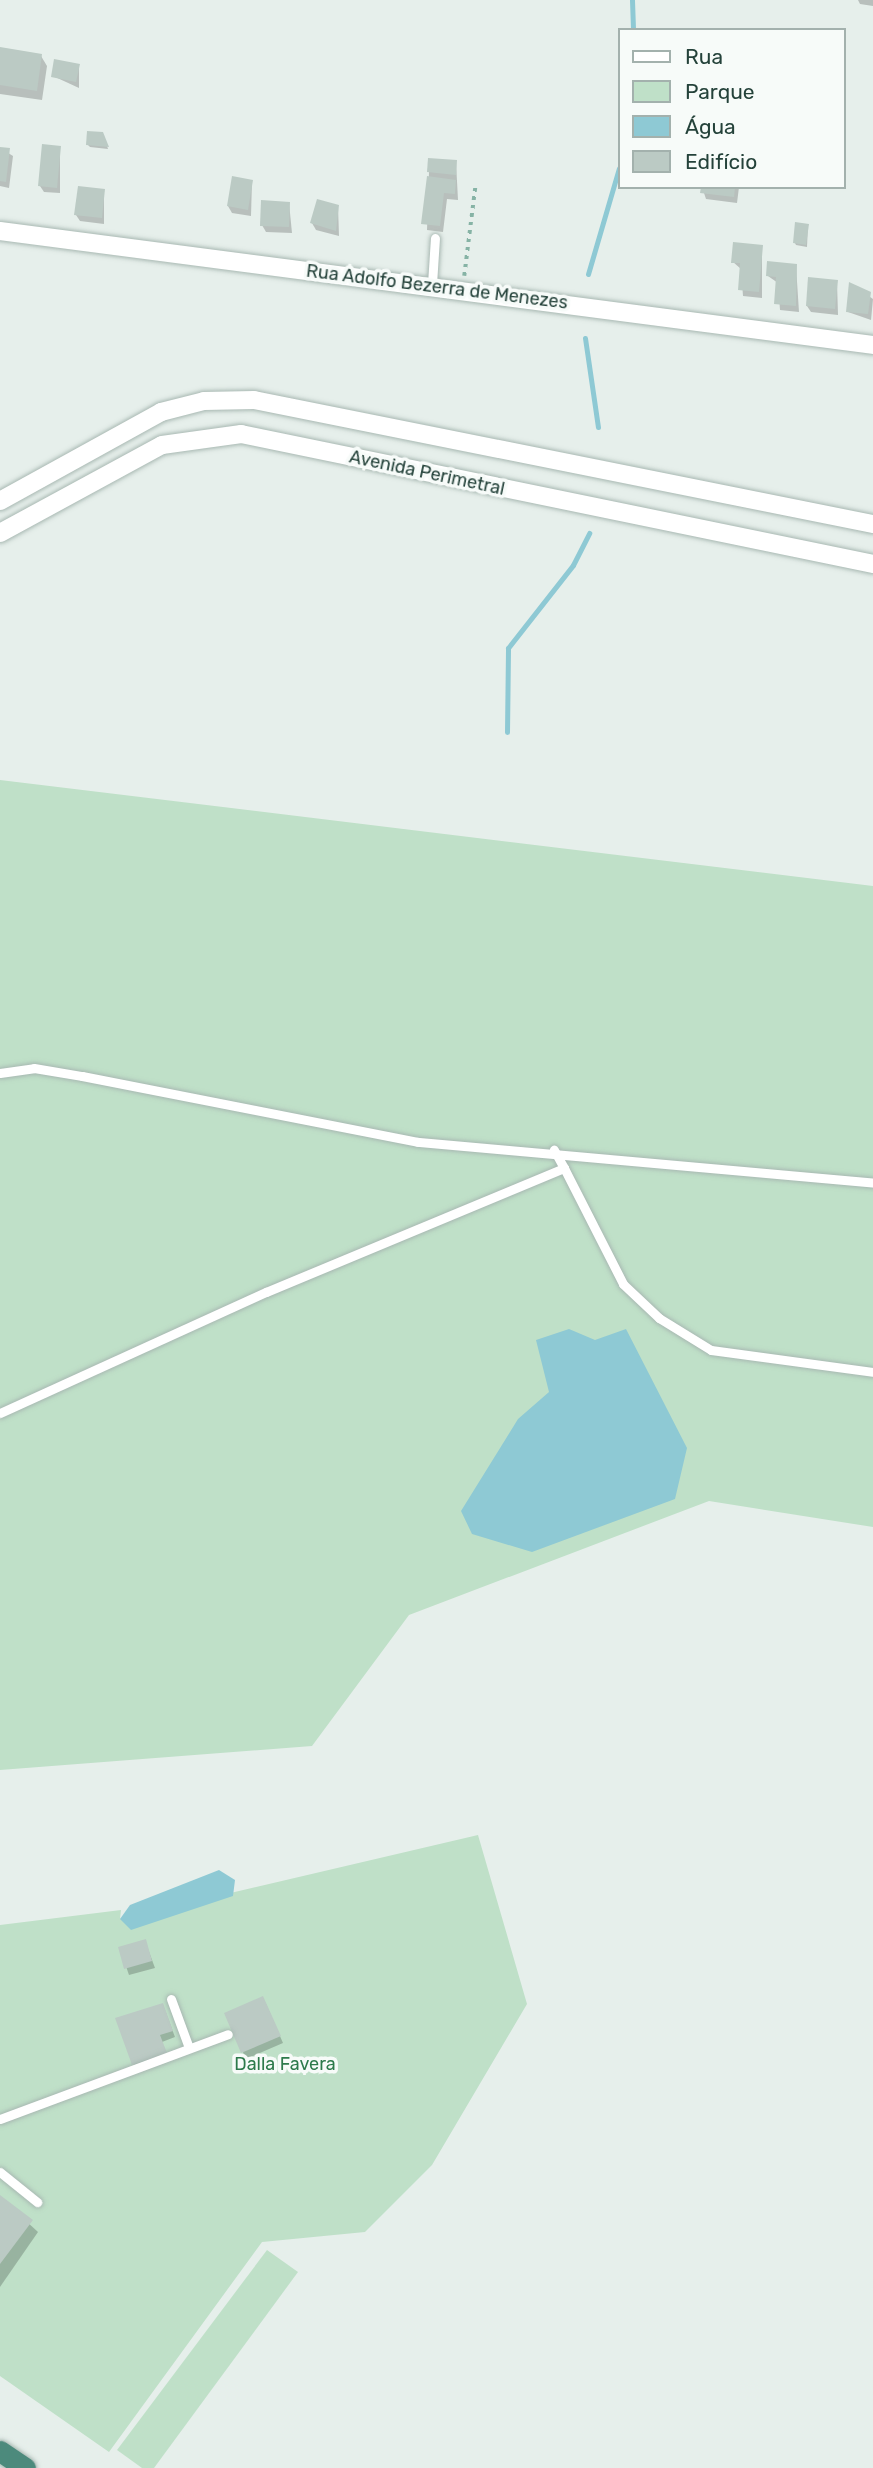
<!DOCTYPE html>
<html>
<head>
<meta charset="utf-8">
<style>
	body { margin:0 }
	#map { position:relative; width:873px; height:2468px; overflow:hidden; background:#e6efeb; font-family:Rubik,sans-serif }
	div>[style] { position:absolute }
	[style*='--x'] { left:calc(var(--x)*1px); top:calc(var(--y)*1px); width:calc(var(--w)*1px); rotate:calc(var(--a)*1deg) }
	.green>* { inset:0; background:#bfe0c8 }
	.water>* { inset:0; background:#8ec9d4 }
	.shadow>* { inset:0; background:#0003 }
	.stream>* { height:5px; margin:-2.5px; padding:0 2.5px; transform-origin:2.5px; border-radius:2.5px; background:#8ec9d4 }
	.building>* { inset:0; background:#bbcac4 }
	.path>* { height:3.5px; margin-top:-1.75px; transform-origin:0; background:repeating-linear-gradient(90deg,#86b3a5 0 3.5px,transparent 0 8.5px) }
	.roads { filter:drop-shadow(0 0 2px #a8b8b2) drop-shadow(0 0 2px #a8b8b2) }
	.service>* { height:9px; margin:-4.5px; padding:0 4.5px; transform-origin:4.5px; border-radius:4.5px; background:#fff }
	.minor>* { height:18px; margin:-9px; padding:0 9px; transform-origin:9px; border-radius:9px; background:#fff }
	.trunk>* { height:21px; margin:-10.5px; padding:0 10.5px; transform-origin:10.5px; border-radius:10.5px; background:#4c8a7c }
	span { translate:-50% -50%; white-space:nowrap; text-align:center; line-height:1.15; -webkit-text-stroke:7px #f7fbf9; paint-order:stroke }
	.street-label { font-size:18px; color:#24423a }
	.park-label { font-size:18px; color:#2d7a4b }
	.legend { position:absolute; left:618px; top:28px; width:228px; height:161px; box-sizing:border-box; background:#f7fbf9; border:2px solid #a3b1ad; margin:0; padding:9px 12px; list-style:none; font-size:21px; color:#24423a }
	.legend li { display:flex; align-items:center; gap:14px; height:35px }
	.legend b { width:35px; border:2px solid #a3b1ad }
</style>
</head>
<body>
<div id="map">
	<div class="green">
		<div style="clip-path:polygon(0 780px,873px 886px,873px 1527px,709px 1501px,409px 1615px,312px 1746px,0 1770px)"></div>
		<div style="clip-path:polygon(478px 1835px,527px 2004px,432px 2165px,365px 2232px,262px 2242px,109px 2452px,0 2376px,0 1925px,121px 1910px,120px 1919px)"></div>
		<div style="clip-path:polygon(267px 2250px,298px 2272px,154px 2468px,142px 2468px,117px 2450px)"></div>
	</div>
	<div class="water">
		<div style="clip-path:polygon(569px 1329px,595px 1340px,626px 1329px,687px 1448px,675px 1499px,532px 1552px,472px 1534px,461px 1511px,518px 1419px,549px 1392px,536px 1340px)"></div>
		<div style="clip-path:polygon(219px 1870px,235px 1880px,233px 1896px,131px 1930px,120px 1919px,130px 1905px)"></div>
	</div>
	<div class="shadow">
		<div style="clip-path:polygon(858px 0,873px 0,873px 6px,860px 4px)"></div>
		<div style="clip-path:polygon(0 49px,41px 56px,47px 66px,42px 100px,0 94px)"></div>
		<div style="clip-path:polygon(79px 66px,79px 88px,53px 76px)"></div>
		<div style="clip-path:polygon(104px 137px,108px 149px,90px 147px,88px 145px)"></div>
		<div style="clip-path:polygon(60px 147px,60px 193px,44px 192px,40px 186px)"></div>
		<div style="clip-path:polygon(0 148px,13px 156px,9px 188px,0 186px)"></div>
		<div style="clip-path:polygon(456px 162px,458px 200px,447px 199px,443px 232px,427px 230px,429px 172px)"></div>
		<div style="clip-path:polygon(252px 181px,251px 216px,232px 213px,228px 206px)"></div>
		<div style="clip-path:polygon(702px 187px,739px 187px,737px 203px,706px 199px)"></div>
		<div style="clip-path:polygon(104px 190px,104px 224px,80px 221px,76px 215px)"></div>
		<div style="clip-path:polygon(289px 203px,292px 233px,266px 232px,262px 225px)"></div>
		<div style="clip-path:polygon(338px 206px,339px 236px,316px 230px,312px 223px)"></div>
		<div style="clip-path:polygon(808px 225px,807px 247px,796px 245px,795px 243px)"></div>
		<div style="clip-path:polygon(762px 247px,762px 298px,743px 296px,741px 269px,733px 262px)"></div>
		<div style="clip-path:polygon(796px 266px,799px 312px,780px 310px,778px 283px,768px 276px)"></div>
		<div style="clip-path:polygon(837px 282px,838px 315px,811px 312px,807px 306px)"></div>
		<div style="clip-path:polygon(851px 284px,873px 299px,871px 320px,848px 312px)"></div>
		<div style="clip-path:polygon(145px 1941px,155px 1968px,129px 1975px,120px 1949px)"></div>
		<div style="clip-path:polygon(266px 2004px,283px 2043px,246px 2059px,226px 2013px)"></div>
		<div style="clip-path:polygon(163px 2005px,175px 2037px,162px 2042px,169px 2060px,134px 2065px,118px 2019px)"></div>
		<div style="clip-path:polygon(0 2197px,38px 2232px,0 2287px)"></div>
	</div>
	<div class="stream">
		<div style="--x:632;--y:0;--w:30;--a:88"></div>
		<div style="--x:588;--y:274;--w:110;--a:-73.7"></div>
		<div style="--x:585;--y:338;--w:90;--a:81.7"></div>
		<div style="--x:507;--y:732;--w:84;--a:-89.3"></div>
		<div style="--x:508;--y:648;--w:105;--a:-51.9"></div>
		<div style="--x:573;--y:565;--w:36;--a:-63"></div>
	</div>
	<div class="building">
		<div style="clip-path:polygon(0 47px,42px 54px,37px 91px,0 85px)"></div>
		<div style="clip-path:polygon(54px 59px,80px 64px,76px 82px,51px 77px)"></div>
		<div style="clip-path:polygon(87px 131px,103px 132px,109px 147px,86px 145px)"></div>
		<div style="clip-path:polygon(42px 144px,61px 146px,57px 188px,38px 186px)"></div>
		<div style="clip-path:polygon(0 147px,10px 148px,6px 182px,0 181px)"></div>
		<div style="clip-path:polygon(428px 158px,457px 160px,456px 175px,427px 172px)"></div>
		<div style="clip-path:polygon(232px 176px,253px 180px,248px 210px,227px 206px)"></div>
		<div style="clip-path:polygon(427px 176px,456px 180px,455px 194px,444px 193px,440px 226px,421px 224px)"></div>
		<div style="clip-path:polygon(78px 186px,105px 189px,102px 218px,74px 215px)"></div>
		<div style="clip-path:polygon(701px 187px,735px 187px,734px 197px,700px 193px)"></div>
		<div style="clip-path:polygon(317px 199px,339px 205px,336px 231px,310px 223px)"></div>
		<div style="clip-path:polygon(261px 200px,290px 202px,289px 227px,260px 226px)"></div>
		<div style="clip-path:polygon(795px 222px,809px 224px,806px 245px,793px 243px)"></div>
		<div style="clip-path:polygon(733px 242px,763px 245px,759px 292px,738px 290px,740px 263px,731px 263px)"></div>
		<div style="clip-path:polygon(767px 261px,797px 264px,796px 306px,774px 304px,776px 277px,766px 276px)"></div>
		<div style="clip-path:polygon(808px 277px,838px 280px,835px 309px,806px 306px)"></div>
		<div style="clip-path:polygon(849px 282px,871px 292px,868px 314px,846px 312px)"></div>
		<div style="clip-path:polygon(146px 1939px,152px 1961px,124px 1969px,118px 1947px)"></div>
		<div style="clip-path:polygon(263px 1996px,281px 2036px,241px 2053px,224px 2013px)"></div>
		<div style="clip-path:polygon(163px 2003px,173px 2031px,160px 2035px,167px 2053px,132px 2065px,115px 2018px)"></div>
		<div style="clip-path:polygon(0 2195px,33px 2220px,0 2264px)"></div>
	</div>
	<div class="path">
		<div style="--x:464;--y:276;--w:89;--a:-82.9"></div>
	</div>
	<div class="roads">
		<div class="service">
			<div style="--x:432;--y:284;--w:46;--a:-86.3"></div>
			<div style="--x:0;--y:1073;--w:34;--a:-8"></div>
			<div style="--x:34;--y:1068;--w:49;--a:9.5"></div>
			<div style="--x:82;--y:1076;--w:342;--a:11.1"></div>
			<div style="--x:418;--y:1142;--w:457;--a:5.1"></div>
			<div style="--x:564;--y:1168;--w:130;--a:63"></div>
			<div style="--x:623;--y:1284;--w:50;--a:43.4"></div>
			<div style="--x:659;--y:1318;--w:61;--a:31.6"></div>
			<div style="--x:711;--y:1350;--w:163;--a:7.7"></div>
			<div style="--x:0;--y:1413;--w:292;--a:-24.5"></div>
			<div style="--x:266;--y:1292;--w:323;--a:-22.6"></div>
			<div style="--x:564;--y:1168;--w:21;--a:-119"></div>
			<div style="--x:171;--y:1999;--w:52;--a:69.8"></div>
			<div style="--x:0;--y:2119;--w:243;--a:-20.4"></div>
			<div style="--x:0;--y:2172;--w:48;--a:39"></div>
		</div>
		<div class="minor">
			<div style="--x:0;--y:231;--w:880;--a:7.44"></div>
			<div style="--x:0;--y:501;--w:184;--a:-28.9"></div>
			<div style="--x:161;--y:412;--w:44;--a:-14.3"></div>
			<div style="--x:204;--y:401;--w:50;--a:-1.1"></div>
			<div style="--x:254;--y:400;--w:631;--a:11.33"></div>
			<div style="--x:0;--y:533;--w:184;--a:-28.5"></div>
			<div style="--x:162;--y:445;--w:80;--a:-7.9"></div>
			<div style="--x:241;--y:434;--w:645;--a:11.62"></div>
		</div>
		<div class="trunk">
			<div style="--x:0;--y:2451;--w:30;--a:34"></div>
		</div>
	</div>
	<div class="street-label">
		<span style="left:437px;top:287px;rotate:7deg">Rua Adolfo Bezerra de Menezes</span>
		<span style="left:427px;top:473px;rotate:12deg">Avenida Perimetral</span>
	</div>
	<div class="park-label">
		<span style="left:285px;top:2064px">Dalla Favera</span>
	</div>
	<ul class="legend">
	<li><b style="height:9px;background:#fff"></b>Rua</li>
	<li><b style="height:19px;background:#bfe0c8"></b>Parque</li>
	<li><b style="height:19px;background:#8ec9d4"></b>Água</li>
	<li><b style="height:19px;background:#bbcac4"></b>Edifício</li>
	</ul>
</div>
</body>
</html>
